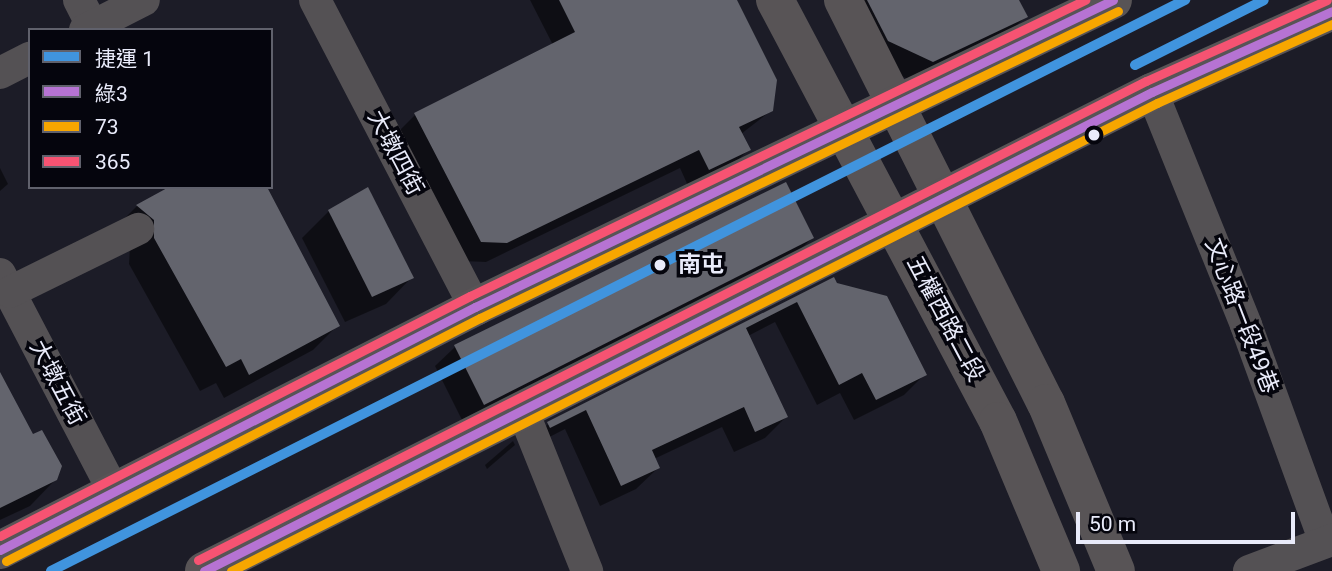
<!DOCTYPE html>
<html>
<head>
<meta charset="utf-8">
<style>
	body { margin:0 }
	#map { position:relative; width:1332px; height:571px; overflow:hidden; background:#1c1c27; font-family:Roboto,"Noto Sans TC",sans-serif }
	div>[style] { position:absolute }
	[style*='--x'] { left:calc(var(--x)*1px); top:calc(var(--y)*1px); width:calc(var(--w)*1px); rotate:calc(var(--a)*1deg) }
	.shadow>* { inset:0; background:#0007 }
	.building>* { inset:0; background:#63646d }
	.minor>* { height:32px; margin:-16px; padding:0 16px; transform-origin:16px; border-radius:16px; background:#545154 }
	.secondary>* { height:38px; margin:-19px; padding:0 19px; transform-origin:19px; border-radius:19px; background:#585456 }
	.bus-1>* { height:9px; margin:-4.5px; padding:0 4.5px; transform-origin:4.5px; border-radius:4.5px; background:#b673d3 }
	.bus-2>* { height:9px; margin:-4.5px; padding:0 4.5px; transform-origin:4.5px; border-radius:4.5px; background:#f7a600 }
	.bus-3>* { height:9px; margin:-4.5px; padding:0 4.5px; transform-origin:4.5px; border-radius:4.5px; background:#f65372 }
	.metro-1>* { height:10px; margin:-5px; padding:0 5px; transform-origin:5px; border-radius:5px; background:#4094de }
	.dots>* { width:19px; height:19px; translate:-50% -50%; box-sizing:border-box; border:4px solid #05050d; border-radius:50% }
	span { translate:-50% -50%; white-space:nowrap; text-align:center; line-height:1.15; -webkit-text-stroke:7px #05050d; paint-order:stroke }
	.street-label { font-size:23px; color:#e9ebfa }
	.stop-label { font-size:23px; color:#e9ebfa; font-weight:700 }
	.left { translate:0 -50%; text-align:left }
	.legend { position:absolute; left:28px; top:28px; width:245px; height:161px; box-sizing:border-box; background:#05050d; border:2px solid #60616c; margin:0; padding:9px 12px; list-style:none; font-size:21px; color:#e9ebfa }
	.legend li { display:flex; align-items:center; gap:14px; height:35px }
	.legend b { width:35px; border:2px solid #60616c }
	.scale { position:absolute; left:1076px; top:512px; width:219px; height:32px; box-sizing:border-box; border:4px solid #e9ebfa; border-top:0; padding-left:9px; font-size:21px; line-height:24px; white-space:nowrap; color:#e9ebfa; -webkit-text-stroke:5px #05050d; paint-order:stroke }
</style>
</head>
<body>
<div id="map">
	<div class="shadow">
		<div style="clip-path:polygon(530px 0,735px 0,772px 110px,741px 134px,748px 150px,729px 169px,689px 188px,680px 168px,486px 262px,462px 261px,396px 134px,415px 115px,553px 45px)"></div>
		<div style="clip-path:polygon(837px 0,1017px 0,1026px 16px,1006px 36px,912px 81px,868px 60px)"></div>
		<div style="clip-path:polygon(0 168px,8px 184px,0 191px)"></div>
		<div style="clip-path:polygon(785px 184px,812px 238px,792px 258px,464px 424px,435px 366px,455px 347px)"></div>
		<div style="clip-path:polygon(172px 187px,338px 325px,313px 350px,224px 398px,216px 383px,200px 391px,129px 264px,130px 246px,112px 231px,137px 206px)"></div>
		<div style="clip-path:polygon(329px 211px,412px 277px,386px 304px,345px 322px,302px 238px)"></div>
		<div style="clip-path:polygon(833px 279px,925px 374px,904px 395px,854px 420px,840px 393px,817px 405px,775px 322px,748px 336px,786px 417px,765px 438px,734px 452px,722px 427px,654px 459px,658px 468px,636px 489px,600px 506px,565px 429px,528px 448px,548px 424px)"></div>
		<div style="clip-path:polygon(0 376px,56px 479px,30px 506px,0 520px)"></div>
		<div style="clip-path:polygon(513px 441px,515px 445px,487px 469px,485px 465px)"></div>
	</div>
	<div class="building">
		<div style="clip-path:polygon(559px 0,737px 0,777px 80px,773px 111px,739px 127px,751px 150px,709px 170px,699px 150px,507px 243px,481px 242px,414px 113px,575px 32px)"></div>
		<div style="clip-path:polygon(867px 0,1019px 0,1028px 17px,933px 62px,888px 41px)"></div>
		<div style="clip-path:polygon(786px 182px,814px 238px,484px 405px,454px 345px)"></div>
		<div style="clip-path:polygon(169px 187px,267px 187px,340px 326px,249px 375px,241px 359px,226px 367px,154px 238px,154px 220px,136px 205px)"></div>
		<div style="clip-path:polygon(368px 187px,414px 278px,372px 297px,328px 210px)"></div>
		<div style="clip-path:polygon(834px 277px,837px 283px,887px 296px,927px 375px,876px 400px,862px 373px,839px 385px,797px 302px,746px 328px,788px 417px,755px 432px,744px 407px,652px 450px,660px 468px,621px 486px,586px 410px,550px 428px,547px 422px)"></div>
		<div style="clip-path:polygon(0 372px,33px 434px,42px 430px,62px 466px,57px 480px,0 508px)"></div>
	</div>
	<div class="minor">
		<div style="--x:79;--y:0;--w:29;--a:63"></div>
		<div style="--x:315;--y:0;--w:346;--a:62.5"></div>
		<div style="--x:85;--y:30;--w:66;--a:-27"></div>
		<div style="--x:0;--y:73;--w:34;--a:-27"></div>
		<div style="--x:1152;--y:92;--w:251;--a:68"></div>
		<div style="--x:1246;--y:325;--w:231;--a:70"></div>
		<div style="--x:0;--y:274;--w:246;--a:62.4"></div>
		<div style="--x:10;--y:292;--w:143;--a:-26.2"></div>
		<div style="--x:522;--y:409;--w:175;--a:68.1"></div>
		<div style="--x:1249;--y:571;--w:89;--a:-20.5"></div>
	</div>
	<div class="secondary">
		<div style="--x:775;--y:0;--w:476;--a:62.1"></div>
		<div style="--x:998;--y:421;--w:163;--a:67.2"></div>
		<div style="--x:843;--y:0;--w:451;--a:63.3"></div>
		<div style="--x:1046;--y:403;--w:182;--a:67.4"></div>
		<div style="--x:0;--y:550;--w:534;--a:-27.09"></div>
		<div style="--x:475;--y:307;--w:708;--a:-25.7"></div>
		<div style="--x:204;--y:571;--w:1062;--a:-26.81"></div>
		<div style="--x:1152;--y:92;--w:197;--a:-24.2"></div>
	</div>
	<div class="bus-1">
		<div style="--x:0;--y:550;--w:534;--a:-27.09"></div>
		<div style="--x:475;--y:307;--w:708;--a:-25.7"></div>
		<div style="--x:204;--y:571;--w:1062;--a:-26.81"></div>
		<div style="--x:1152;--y:92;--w:197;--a:-24.2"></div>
	</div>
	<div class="bus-2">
		<div style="--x:6;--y:561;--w:533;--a:-27.14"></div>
		<div style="--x:480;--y:318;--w:708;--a:-25.7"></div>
		<div style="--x:231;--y:571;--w:1038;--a:-26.81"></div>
		<div style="--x:1157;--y:103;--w:192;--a:-24.3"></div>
	</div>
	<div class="bus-3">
		<div style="--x:0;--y:536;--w:528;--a:-27.05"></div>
		<div style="--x:470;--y:296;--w:683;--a:-25.7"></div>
		<div style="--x:198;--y:560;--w:1062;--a:-26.81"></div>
		<div style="--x:1146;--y:81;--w:198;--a:-24.1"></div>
	</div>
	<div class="metro-1">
		<div style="--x:1135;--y:65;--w:144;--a:-26.7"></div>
		<div style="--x:51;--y:571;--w:1270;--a:-26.73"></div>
	</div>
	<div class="dots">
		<div style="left:1094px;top:135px;background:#e9ebfa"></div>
		<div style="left:660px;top:265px;background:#e9ebfa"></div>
	</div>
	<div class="street-label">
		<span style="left:395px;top:153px;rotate:62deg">大墩四街</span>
		<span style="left:1241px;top:316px;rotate:69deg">文心路一段49巷</span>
		<span style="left:945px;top:319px;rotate:62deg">五權西路二段</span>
		<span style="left:57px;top:383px;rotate:62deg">大墩五街</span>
	</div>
	<div class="stop-label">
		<span class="left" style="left:678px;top:265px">南屯</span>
	</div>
	<ul class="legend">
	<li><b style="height:9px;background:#4094de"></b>捷運 1</li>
	<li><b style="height:9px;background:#b673d3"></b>綠3</li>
	<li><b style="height:9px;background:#f7a600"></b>73</li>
	<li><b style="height:9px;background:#f65372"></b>365</li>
	</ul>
	<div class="scale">50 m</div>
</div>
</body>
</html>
